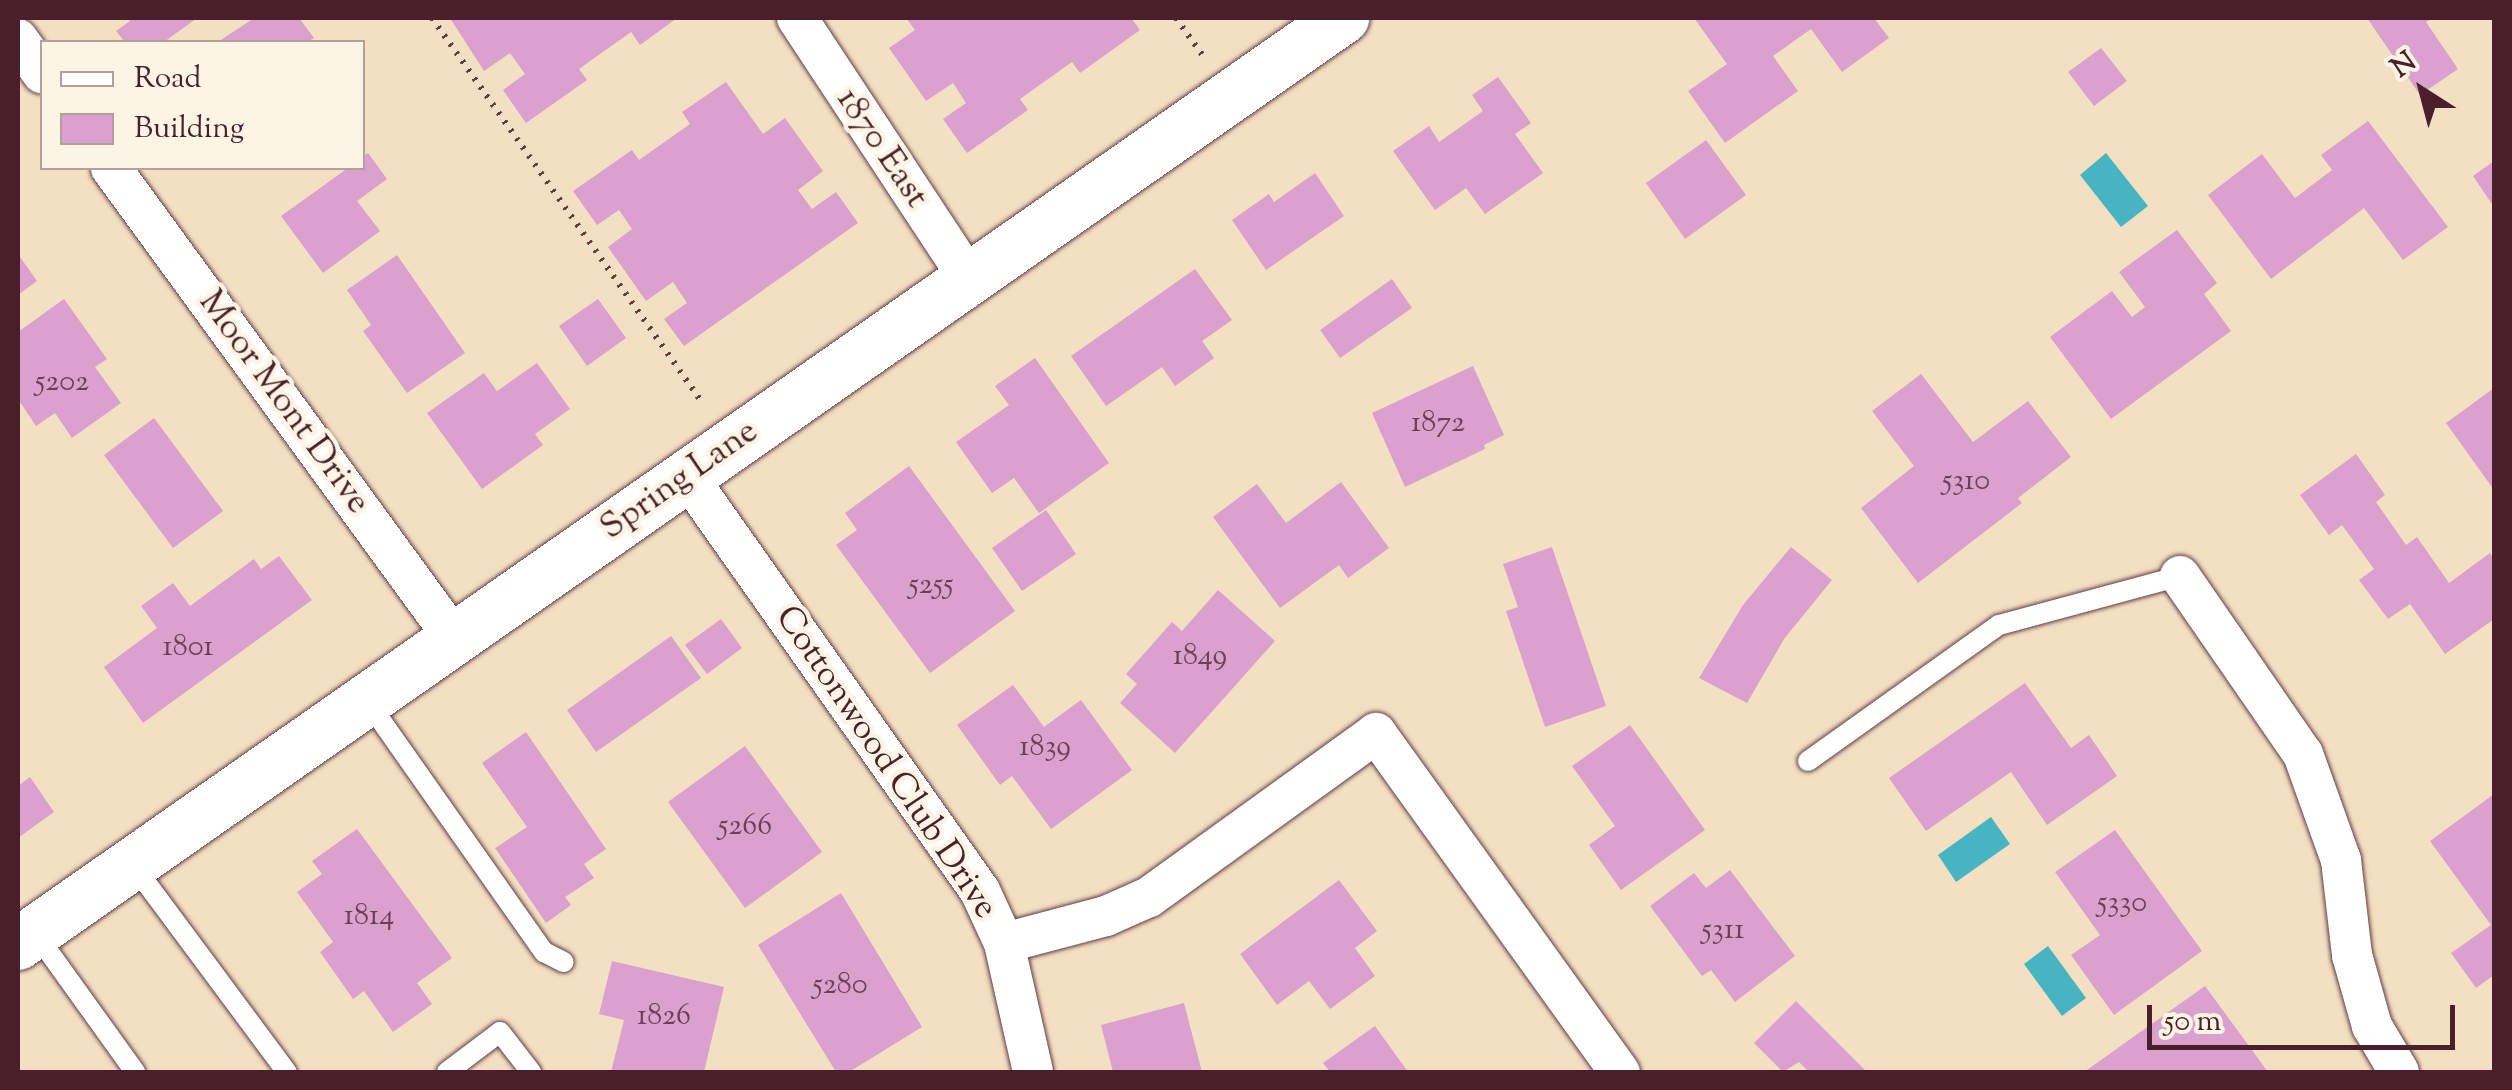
<!DOCTYPE html>
<html>
<head>
<meta charset="utf-8">
<style>
	body { margin:0 }
	#map { position:relative; width:2512px; height:1090px; overflow:hidden; background:#f3e0c3; font-family:"Sorts Mill Goudy",serif }
	div>[style] { position:absolute }
	[style*='--x'] { left:calc(var(--x)*1px); top:calc(var(--y)*1px); width:calc(var(--w)*1px); rotate:calc(var(--a)*1deg) }
	.water>* { inset:0; background:#47b5c1 }
	.building>* { inset:0; background:#daa0ce }
	.path>* { height:6px; margin-top:-3px; transform-origin:0; background:repeating-linear-gradient(90deg,#633c42 0 2.5px,transparent 0 10.5px) }
	.roads { filter:drop-shadow(0 0 2px #633c42) drop-shadow(0 0 2px #633c42) }
	.service>* { height:20px; margin:-10px; padding:0 10px; transform-origin:10px; border-radius:10px; background:#fff }
	.minor>* { height:40px; margin:-20px; padding:0 20px; transform-origin:20px; border-radius:20px; background:#fff }
	.tertiary>* { height:52px; margin:-26px; padding:0 26px; transform-origin:26px; border-radius:26px; background:#fff }
	span { translate:-50% -50%; white-space:nowrap; text-align:center; line-height:1.15; -webkit-text-stroke:9px #fcf5e5; paint-order:stroke }
	.number-label { font-size:30px; color:#6e3f54 }
	.number-label span { -webkit-text-stroke-width:0 }
	.street-label { font-size:35px; color:#4a1f2b }
	.frame { position:absolute; inset:0; border:20px solid #4a1f2b; pointer-events:none }
	.legend { position:absolute; left:40px; top:40px; width:325px; height:130px; box-sizing:border-box; background:#fcf5e5; border:2px solid #b59f9b; margin:0; padding:12px 18px; list-style:none; font-size:30px; color:#4a1f2b }
	.legend li { display:flex; align-items:center; gap:20px; height:50px }
	.legend b { width:50px; border:2px solid #b59f9b }
	.north { position:absolute; left:2372px; top:40px; width:100px; height:100px; -webkit-text-stroke:8px #fcf5e5; paint-order:stroke; rotate:324deg; font-size:28px; font-weight:700; line-height:40px; text-align:center; color:#4a1f2b }
	.north::after { content:''; display:block; margin:auto; width:35px; height:45px; background:#4a1f2b; clip-path:polygon(50% 0,100% 100%,50% 72%,0 100%) }
	.scale { position:absolute; left:2147px; top:1005px; width:308px; height:45px; box-sizing:border-box; border:5px solid #4a1f2b; border-top:0; padding-left:12px; font-size:30px; line-height:35px; white-space:nowrap; color:#4a1f2b; -webkit-text-stroke:8px #fcf5e5; paint-order:stroke }
</style>
</head>
<body>
<div id="map">
	<div class="water">
		<div style="clip-path:polygon(2106px 153px,2148px 206px,2121px 227px,2080px 175px)"></div>
		<div style="clip-path:polygon(1991px 817px,2010px 844px,1956px 882px,1938px 855px)"></div>
		<div style="clip-path:polygon(2048px 946px,2086px 998px,2062px 1016px,2024px 964px)"></div>
	</div>
	<div class="building">
		<div style="clip-path:polygon(127px 18px,197px 18px,164px 42px,125px 42px,116px 31px,130px 21px)"></div>
		<div style="clip-path:polygon(254px 18px,299px 18px,314px 38px,307px 42px,218px 42px)"></div>
		<div style="clip-path:polygon(450px 18px,677px 18px,640px 45px,631px 32px,579px 69px,587px 80px,526px 123px,503px 90px,525px 74px,510px 53px,484px 71px)"></div>
		<div style="clip-path:polygon(906px 18px,1131px 18px,1140px 30px,1080px 73px,1072px 62px,1020px 99px,1028px 110px,967px 153px,943px 119px,966px 103px,953px 83px,926px 101px,889px 48px,915px 30px)"></div>
		<div style="clip-path:polygon(1694px 18px,1874px 18px,1889px 38px,1842px 72px,1811px 29px,1773px 56px,1798px 91px,1725px 143px,1688px 91px,1727px 64px)"></div>
		<div style="clip-path:polygon(2367px 18px,2433px 18px,2426px 22px,2458px 69px,2420px 95px)"></div>
		<div style="clip-path:polygon(2101px 48px,2127px 81px,2094px 106px,2068px 72px)"></div>
		<div style="clip-path:polygon(1498px 77px,1531px 123px,1515px 134px,1543px 173px,1485px 214px,1466px 188px,1435px 210px,1393px 151px,1429px 126px,1439px 142px,1483px 111px,1472px 95px)"></div>
		<div style="clip-path:polygon(726px 82px,763px 134px,785px 118px,823px 171px,798px 190px,812px 209px,836px 192px,858px 223px,684px 346px,664px 319px,687px 303px,673px 282px,646px 301px,608px 247px,632px 229px,619px 210px,597px 225px,573px 191px,632px 150px,639px 160px,690px 124px,682px 112px)"></div>
		<div style="clip-path:polygon(2368px 121px,2448px 227px,2403px 260px,2364px 208px,2271px 279px,2208px 195px,2262px 154px,2295px 198px,2332px 170px,2321px 155px)"></div>
		<div style="clip-path:polygon(1706px 140px,1746px 195px,1685px 239px,1646px 183px)"></div>
		<div style="clip-path:polygon(368px 153px,387px 179px,357px 201px,380px 231px,323px 273px,281px 216px,348px 168px,362px 168px,362px 157px)"></div>
		<div style="clip-path:polygon(2494px 161px,2494px 207px,2473px 176px)"></div>
		<div style="clip-path:polygon(1315px 173px,1344px 216px,1266px 270px,1232px 220px,1269px 194px,1274px 202px)"></div>
		<div style="clip-path:polygon(2177px 230px,2217px 283px,2204px 294px,2231px 331px,2111px 419px,2050px 337px,2112px 291px,2132px 317px,2145px 307px,2119px 272px)"></div>
		<div style="clip-path:polygon(18px 254px,37px 281px,18px 295px)"></div>
		<div style="clip-path:polygon(397px 255px,465px 353px,407px 393px,363px 331px,371px 325px,347px 290px)"></div>
		<div style="clip-path:polygon(1195px 269px,1232px 320px,1202px 341px,1214px 358px,1175px 386px,1162px 367px,1106px 406px,1071px 356px)"></div>
		<div style="clip-path:polygon(1392px 279px,1412px 308px,1340px 358px,1320px 330px)"></div>
		<div style="clip-path:polygon(64px 299px,107px 359px,95px 367px,121px 403px,72px 438px,55px 413px,36px 426px,18px 399px,18px 332px)"></div>
		<div style="clip-path:polygon(598px 299px,626px 338px,587px 366px,559px 326px)"></div>
		<div style="clip-path:polygon(1035px 358px,1109px 463px,1039px 513px,1014px 478px,992px 493px,956px 442px,1009px 405px,995px 386px)"></div>
		<div style="clip-path:polygon(537px 363px,570px 409px,535px 434px,543px 445px,482px 489px,427px 413px,484px 373px,497px 391px)"></div>
		<div style="clip-path:polygon(1473px 366px,1504px 435px,1484px 445px,1485px 449px,1405px 487px,1372px 413px)"></div>
		<div style="clip-path:polygon(1921px 374px,1973px 442px,2028px 401px,2071px 457px,2018px 498px,2022px 503px,1918px 583px,1861px 508px,1914px 466px,1872px 411px)"></div>
		<div style="clip-path:polygon(2494px 388px,2494px 490px,2446px 423px)"></div>
		<div style="clip-path:polygon(154px 418px,223px 511px,173px 548px,104px 455px)"></div>
		<div style="clip-path:polygon(2356px 454px,2385px 495px,2376px 502px,2406px 545px,2417px 537px,2449px 583px,2490px 553px,2494px 559px,2494px 619px,2445px 654px,2410px 604px,2388px 619px,2359px 580px,2374px 569px,2342px 525px,2329px 535px,2300px 495px)"></div>
		<div style="clip-path:polygon(909px 466px,1015px 611px,930px 673px,836px 545px,857px 530px,845px 513px)"></div>
		<div style="clip-path:polygon(1341px 482px,1389px 548px,1348px 578px,1339px 565px,1280px 608px,1213px 517px,1257px 484px,1286px 523px)"></div>
		<div style="clip-path:polygon(1046px 510px,1076px 554px,1022px 591px,992px 548px)"></div>
		<div style="clip-path:polygon(1552px 547px,1606px 706px,1545px 727px,1506px 611px,1518px 607px,1503px 564px)"></div>
		<div style="clip-path:polygon(1791px 547px,1832px 580px,1784px 639px,1747px 703px,1699px 678px,1743px 605px)"></div>
		<div style="clip-path:polygon(279px 556px,312px 600px,143px 723px,104px 667px,157px 628px,141px 606px,173px 583px,190px 606px,254px 559px,261px 569px)"></div>
		<div style="clip-path:polygon(1218px 590px,1275px 641px,1175px 753px,1120px 703px,1137px 684px,1126px 674px,1172px 622px,1182px 631px)"></div>
		<div style="clip-path:polygon(721px 619px,742px 648px,707px 674px,685px 645px)"></div>
		<div style="clip-path:polygon(671px 636px,701px 678px,596px 752px,567px 710px)"></div>
		<div style="clip-path:polygon(2025px 683px,2071px 748px,2089px 735px,2117px 776px,2047px 825px,2011px 772px,1926px 831px,1889px 778px)"></div>
		<div style="clip-path:polygon(1013px 685px,1044px 727px,1081px 700px,1132px 770px,1051px 829px,1012px 776px,1000px 785px,957px 725px)"></div>
		<div style="clip-path:polygon(1630px 725px,1705px 830px,1621px 890px,1589px 845px,1615px 826px,1572px 766px)"></div>
		<div style="clip-path:polygon(526px 732px,606px 849px,584px 864px,594px 878px,565px 897px,571px 905px,546px 923px,495px 848px,527px 827px,482px 763px)"></div>
		<div style="clip-path:polygon(745px 746px,822px 852px,745px 908px,668px 802px)"></div>
		<div style="clip-path:polygon(30px 777px,54px 812px,18px 838px,18px 786px)"></div>
		<div style="clip-path:polygon(2494px 794px,2494px 975px,2476px 988px,2451px 953px,2491px 925px,2430px 841px)"></div>
		<div style="clip-path:polygon(357px 829px,452px 958px,417px 983px,432px 1004px,393px 1032px,364px 991px,353px 999px,320px 952px,333px 942px,297px 892px,322px 874px,312px 861px)"></div>
		<div style="clip-path:polygon(2115px 830px,2202px 951px,2114px 1015px,2071px 955px,2100px 935px,2055px 872px)"></div>
		<div style="clip-path:polygon(1730px 870px,1795px 956px,1735px 1002px,1711px 970px,1702px 976px,1650px 906px,1694px 873px,1706px 888px)"></div>
		<div style="clip-path:polygon(1339px 880px,1377px 931px,1355px 948px,1375px 976px,1330px 1009px,1309px 981px,1277px 1005px,1240px 954px)"></div>
		<div style="clip-path:polygon(841px 893px,922px 1027px,849px 1072px,836px 1072px,758px 945px)"></div>
		<div style="clip-path:polygon(612px 961px,724px 987px,704px 1072px,611px 1072px,624px 1020px,599px 1014px)"></div>
		<div style="clip-path:polygon(2205px 986px,2268px 1072px,2084px 1072px)"></div>
		<div style="clip-path:polygon(1796px 1001px,1867px 1072px,1809px 1072px,1799px 1062px,1783px 1072px,1754px 1043px)"></div>
		<div style="clip-path:polygon(1184px 1003px,1202px 1072px,1113px 1072px,1101px 1025px)"></div>
		<div style="clip-path:polygon(1375px 1026px,1408px 1072px,1330px 1072px,1323px 1063px)"></div>
	</div>
	<div class="path">
		<div style="--x:432;--y:18;--w:472;--a:54.9"></div>
		<div style="--x:1176;--y:18;--w:47;--a:54.6"></div>
	</div>
	<div class="roads">
		<div class="service">
			<div style="--x:368;--y:702;--w:306;--a:54.9"></div>
			<div style="--x:544;--y:952;--w:22;--a:27"></div>
			<div style="--x:1808;--y:761;--w:234;--a:-35.5"></div>
			<div style="--x:1999;--y:625;--w:188;--a:-15.1"></div>
			<div style="--x:133;--y:865;--w:258;--a:53.4"></div>
			<div style="--x:36;--y:934;--w:170;--a:54.3"></div>
			<div style="--x:447;--y:1072;--w:66;--a:-37"></div>
			<div style="--x:500;--y:1032;--w:51;--a:52.2"></div>
		</div>
		<div class="minor">
			<div style="--x:797;--y:18;--w:313;--a:56.6"></div>
			<div style="--x:18;--y:39;--w:42;--a:54.8"></div>
			<div style="--x:111;--y:168;--w:582;--a:53.88"></div>
			<div style="--x:687;--y:476;--w:508;--a:54.78"></div>
			<div style="--x:980;--y:891;--w:57;--a:65.2"></div>
			<div style="--x:1004;--y:943;--w:132;--a:77.3"></div>
			<div style="--x:2180;--y:576;--w:216;--a:55.4"></div>
			<div style="--x:2303;--y:754;--w:113;--a:70.3"></div>
			<div style="--x:2341;--y:860;--w:96;--a:83.4"></div>
			<div style="--x:2352;--y:955;--w:74;--a:74.3"></div>
			<div style="--x:2372;--y:1026;--w:53;--a:59.6"></div>
			<div style="--x:1004;--y:943;--w:106;--a:-14.8"></div>
			<div style="--x:1106;--y:916;--w:47;--a:-23.8"></div>
			<div style="--x:1149;--y:897;--w:280;--a:-35.8"></div>
			<div style="--x:1376;--y:733;--w:418;--a:54.3"></div>
		</div>
		<div class="tertiary">
			<div style="--x:18;--y:944;--w:1617;--a:-34.95"></div>
		</div>
	</div>
	<div class="number-label">
		<span style="left:62px;top:383px">5202</span>
		<span style="left:1438px;top:424px">1872</span>
		<span style="left:1966px;top:482px">5310</span>
		<span style="left:931px;top:586px">5255</span>
		<span style="left:188px;top:648px">1801</span>
		<span style="left:1200px;top:657px">1849</span>
		<span style="left:1045px;top:748px">1839</span>
		<span style="left:745px;top:827px">5266</span>
		<span style="left:2122px;top:904px">5330</span>
		<span style="left:369px;top:917px">1814</span>
		<span style="left:1723px;top:931px">5311</span>
		<span style="left:840px;top:986px">5280</span>
		<span style="left:664px;top:1017px">1826</span>
	</div>
	<div class="street-label">
		<span style="left:881px;top:149px;rotate:56deg">1870 East</span>
		<span style="left:283px;top:403px;rotate:54deg">Moor Mont Drive</span>
		<span style="left:680px;top:481px;rotate:-35deg">Spring Lane</span>
		<span style="left:885px;top:763px;rotate:56deg">Cottonwood Club Drive</span>
	</div>
	<div class="frame"></div>
	<ul class="legend">
	<li><b style="height:12px;background:#fff"></b>Road</li>
	<li><b style="height:28px;background:#daa0ce"></b>Building</li>
	</ul>
	<div class="north">N</div>
	<div class="scale">50 m</div>
</div>
</body>
</html>
